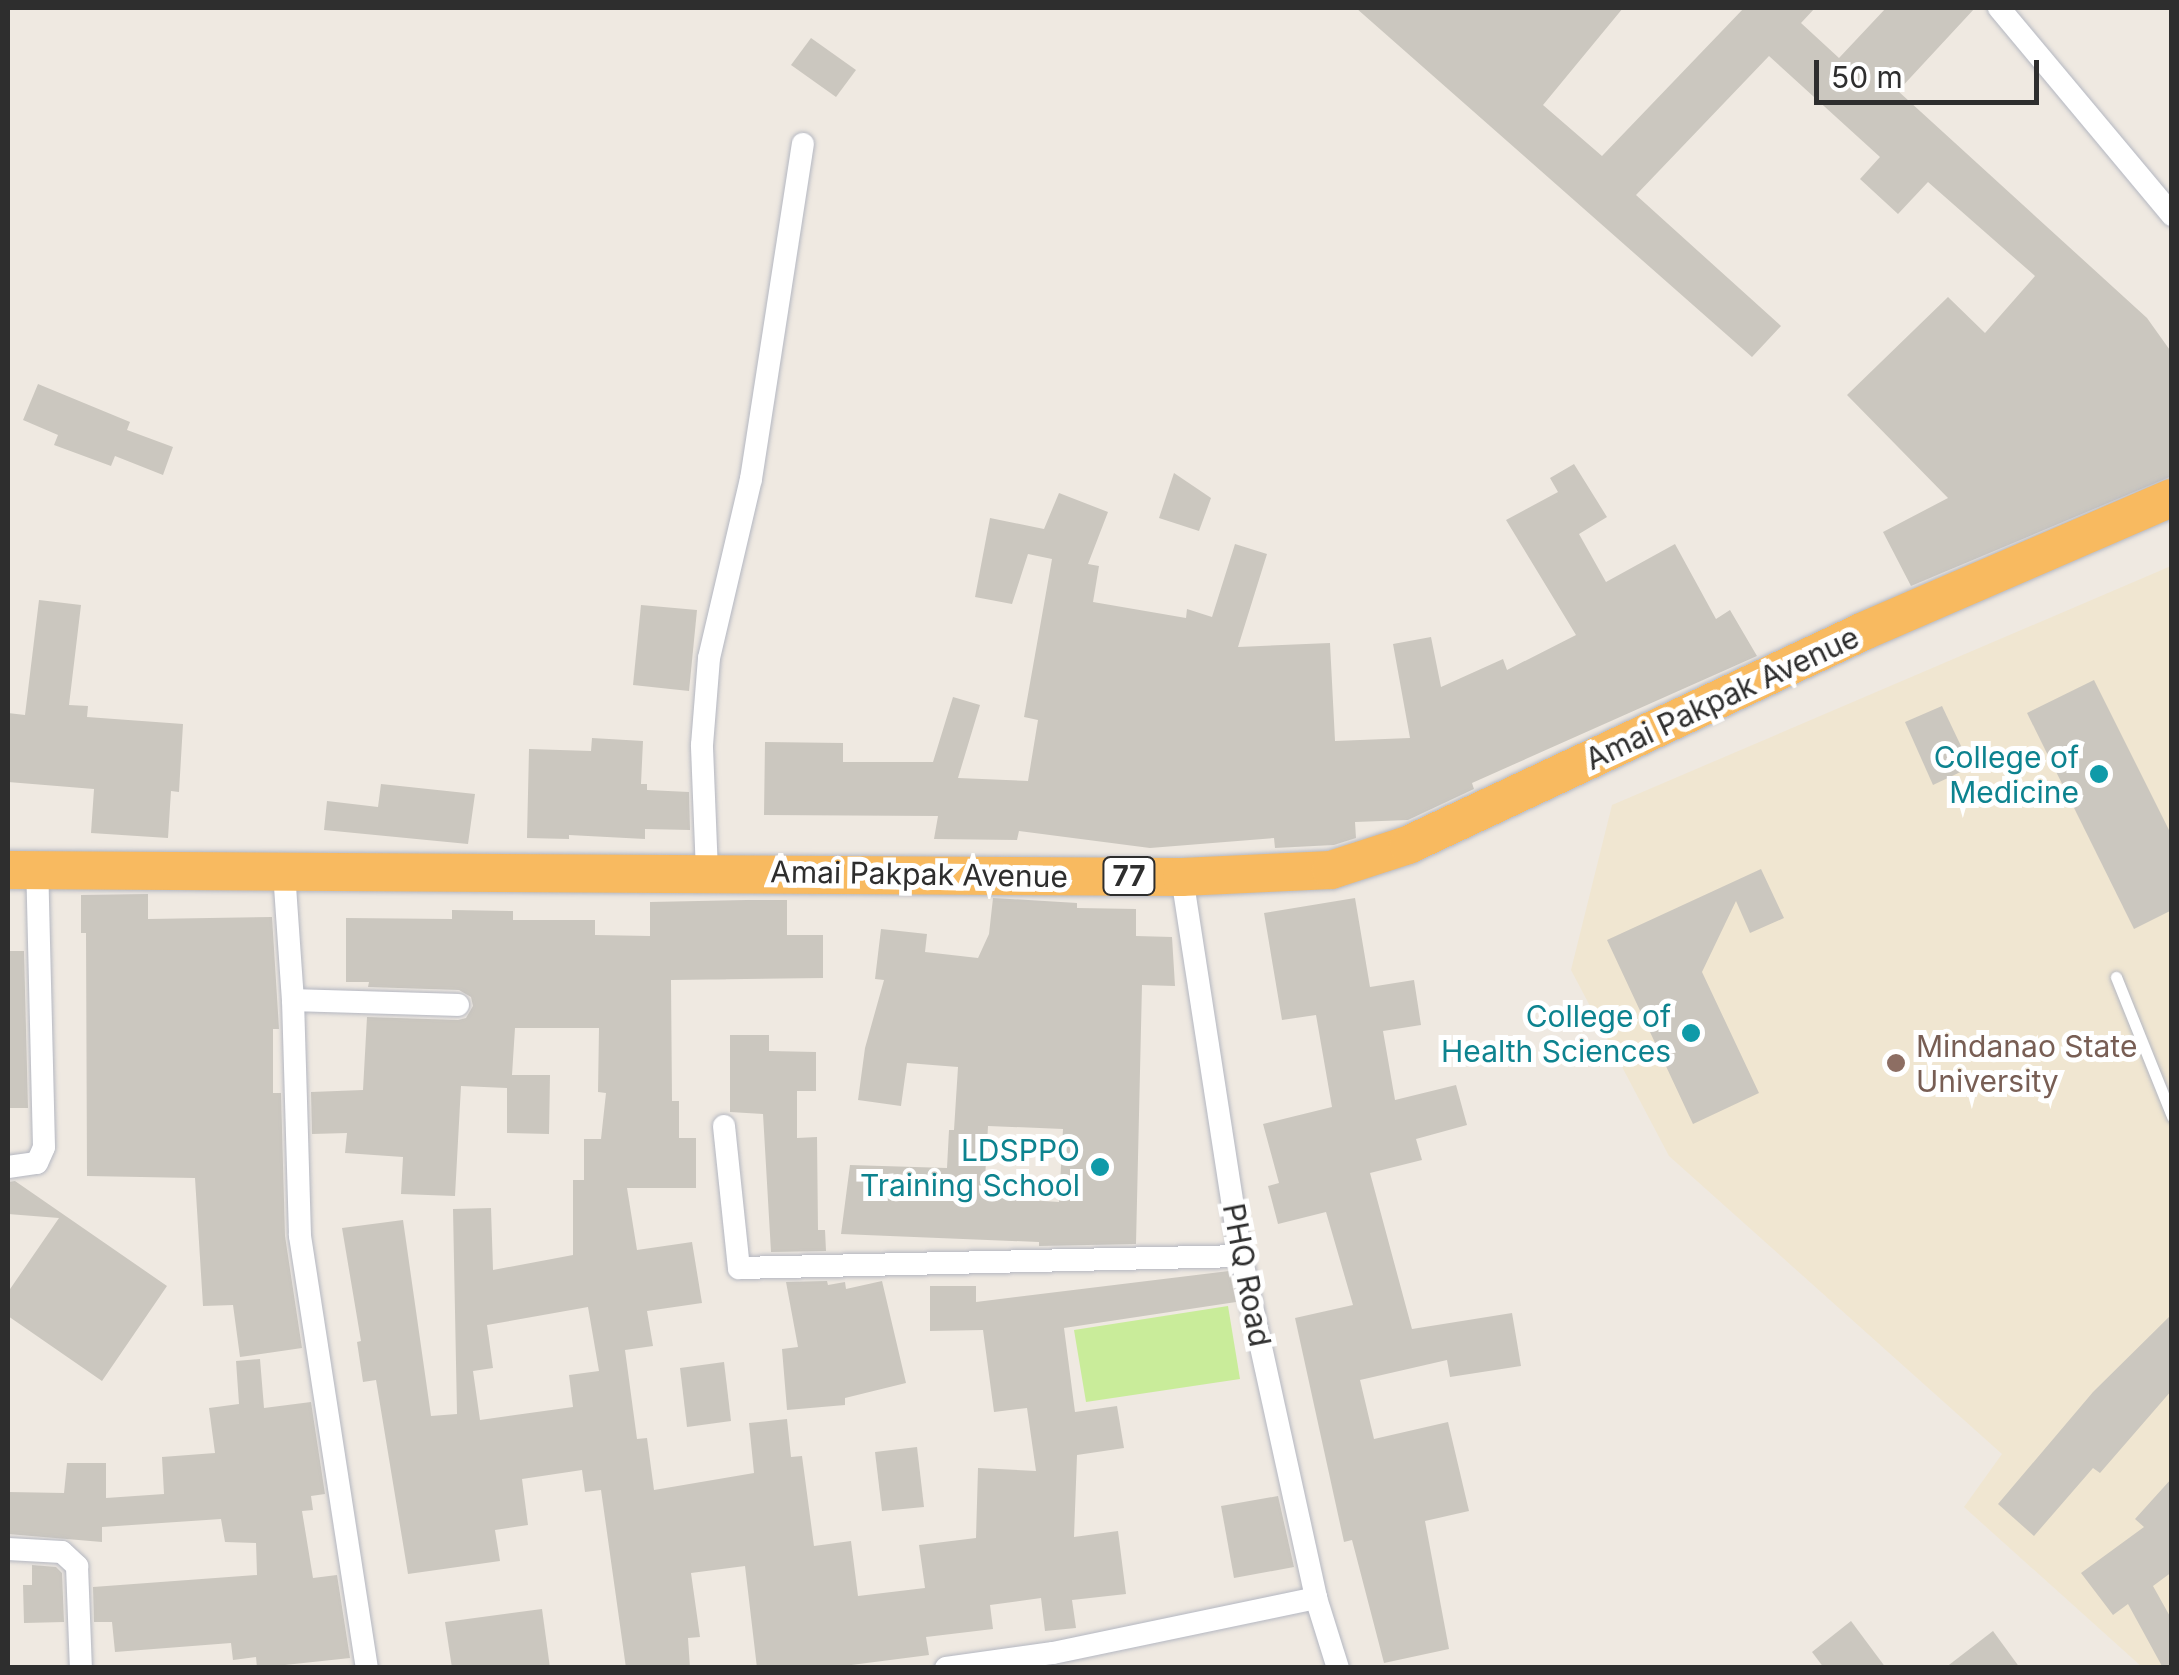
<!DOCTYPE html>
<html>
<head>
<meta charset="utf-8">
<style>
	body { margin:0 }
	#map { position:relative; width:2179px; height:1675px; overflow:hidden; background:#efe9e1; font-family:Inter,sans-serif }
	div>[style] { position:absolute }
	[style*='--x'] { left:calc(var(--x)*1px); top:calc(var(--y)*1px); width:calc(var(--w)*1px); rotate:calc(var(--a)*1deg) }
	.education>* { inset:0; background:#f0e6d1 }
	.pitch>* { inset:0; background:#c9ec9a }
	.building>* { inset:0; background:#cbc7bf }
	.roads { filter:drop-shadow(0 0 2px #b4b7c1) drop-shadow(0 0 2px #b4b7c1) }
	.service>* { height:11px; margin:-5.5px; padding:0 5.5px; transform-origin:5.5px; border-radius:5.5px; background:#fff }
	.minor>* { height:22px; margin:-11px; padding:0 11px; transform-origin:11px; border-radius:11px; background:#fff }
	.trunk>* { height:38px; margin:-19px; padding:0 19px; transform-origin:19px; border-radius:19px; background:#f8ba60 }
	.dots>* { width:28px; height:28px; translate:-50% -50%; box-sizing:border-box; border:5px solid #fff; border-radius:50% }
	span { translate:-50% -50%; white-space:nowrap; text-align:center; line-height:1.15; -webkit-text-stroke:10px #fff; paint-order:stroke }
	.shield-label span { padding:2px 8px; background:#fff; border:2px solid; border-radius:8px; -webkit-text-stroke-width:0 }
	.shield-label { font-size:28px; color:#2e2e2e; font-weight:700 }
	.street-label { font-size:30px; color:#2e2e2e }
	.culture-label { font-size:30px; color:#0d838f }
	.right { translate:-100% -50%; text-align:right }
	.education-label { font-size:30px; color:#785e54 }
	.left { translate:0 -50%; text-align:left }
	.frame { position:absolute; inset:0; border:10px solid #2e2e2e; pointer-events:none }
	.scale { position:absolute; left:1814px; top:60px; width:225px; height:45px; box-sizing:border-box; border:5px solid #2e2e2e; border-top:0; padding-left:12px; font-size:30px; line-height:35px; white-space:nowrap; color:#2e2e2e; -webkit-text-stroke:8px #fff; paint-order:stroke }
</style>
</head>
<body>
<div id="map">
	<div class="education">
		<div style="clip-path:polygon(2171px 566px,2171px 1667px,2142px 1667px,1964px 1507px,2002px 1454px,1669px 1156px,1571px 970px,1612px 805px)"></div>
	</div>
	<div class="pitch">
		<div style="clip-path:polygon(1228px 1306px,1240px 1379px,1086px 1402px,1074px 1330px)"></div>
	</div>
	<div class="building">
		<div style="clip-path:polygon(1356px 8px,1623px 8px,1543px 105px,1602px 156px,1744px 8px,1815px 8px,1801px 23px,1839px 58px,1886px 8px,1975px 8px,1898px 91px,2147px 318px,2172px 353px,2172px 476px,1911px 586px,1883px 532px,1948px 498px,1847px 395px,1948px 297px,1985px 333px,2035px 276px,1928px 182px,1898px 214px,1860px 179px,1880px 157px,1769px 56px,1636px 195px,1781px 326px,1752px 357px)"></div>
		<div style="clip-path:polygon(811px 38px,856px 70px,836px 97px,791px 65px)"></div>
		<div style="clip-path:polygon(38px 384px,130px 422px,127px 430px,173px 447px,163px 475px,115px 456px,111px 466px,54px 445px,58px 435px,23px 420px)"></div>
		<div style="clip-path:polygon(1574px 464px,1607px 517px,1579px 534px,1606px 582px,1675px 544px,1716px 619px,1730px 610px,1757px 656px,1472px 783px,1474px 789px,1408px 820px,1355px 822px,1356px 838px,1334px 845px,1275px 848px,1274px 838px,1150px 848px,1019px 831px,1017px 840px,934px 839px,938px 816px,764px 815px,765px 742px,843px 743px,843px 762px,933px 762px,953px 697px,980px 705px,958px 778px,1028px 781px,1038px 720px,1024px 717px,1052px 559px,1028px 554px,1012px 604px,975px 597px,990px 518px,1044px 529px,1059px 493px,1108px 512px,1088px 564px,1099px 566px,1093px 602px,1186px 618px,1187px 609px,1212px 617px,1235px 544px,1267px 554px,1238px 647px,1330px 643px,1335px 741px,1410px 738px,1393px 644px,1431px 637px,1441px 687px,1503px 659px,1507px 670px,1576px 635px,1506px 520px,1558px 492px,1550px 478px)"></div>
		<div style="clip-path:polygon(1174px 473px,1211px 498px,1199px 531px,1159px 518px)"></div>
		<div style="clip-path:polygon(39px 600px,81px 605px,69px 705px,88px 706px,87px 717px,183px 724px,179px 792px,171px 791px,168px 838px,91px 833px,94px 789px,8px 782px,8px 713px,25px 715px)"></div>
		<div style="clip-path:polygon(641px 605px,697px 610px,689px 691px,633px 685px)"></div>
		<div style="clip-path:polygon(2094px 680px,2172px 836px,2172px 910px,2134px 929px,2027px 713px)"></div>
		<div style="clip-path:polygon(1942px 706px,1971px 767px,1933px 785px,1905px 722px)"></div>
		<div style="clip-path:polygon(592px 738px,643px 741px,641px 784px,647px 784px,647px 790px,689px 792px,690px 830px,645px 829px,645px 839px,569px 835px,569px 839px,527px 838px,529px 749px,591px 751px)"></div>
		<div style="clip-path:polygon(381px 784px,475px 794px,468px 844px,324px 830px,327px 801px,378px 807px)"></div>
		<div style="clip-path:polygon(1761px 869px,1784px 918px,1750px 933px,1736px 901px,1702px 972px,1759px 1093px,1693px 1124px,1607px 940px)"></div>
		<div style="clip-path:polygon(148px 894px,148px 919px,272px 917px,279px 1029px,273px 1029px,273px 1093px,281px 1093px,285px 1236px,302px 1348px,240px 1357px,233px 1305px,203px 1306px,195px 1178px,87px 1176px,86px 933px,81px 933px,81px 895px)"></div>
		<div style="clip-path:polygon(evenodd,993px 898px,1077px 903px,1077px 908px,1136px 909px,1136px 936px,1172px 937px,1175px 986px,1142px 985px,1136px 1244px,1039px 1246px,1039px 1242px,841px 1234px,850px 1165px,947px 1168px,949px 1130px,954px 1130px,958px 1067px,907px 1063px,901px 1106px,858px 1100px,865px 1048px,884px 980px,875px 979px,881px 929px,927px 934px,925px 952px,978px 958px,989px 934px,993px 898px,988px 1126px,1063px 1129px,1059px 1202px,984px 1197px,988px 1126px)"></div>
		<div style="clip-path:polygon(1355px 898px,1370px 987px,1414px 980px,1421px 1025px,1383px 1031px,1395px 1100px,1456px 1085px,1467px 1125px,1416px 1139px,1422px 1160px,1370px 1173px,1412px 1329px,1512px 1313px,1521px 1366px,1450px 1377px,1447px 1360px,1360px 1380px,1374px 1439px,1448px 1422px,1469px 1511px,1425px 1521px,1449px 1649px,1384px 1663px,1352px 1540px,1344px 1542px,1295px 1318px,1353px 1305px,1326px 1212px,1278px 1224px,1268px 1186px,1279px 1183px,1263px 1124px,1332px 1107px,1316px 1015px,1282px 1020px,1264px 913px)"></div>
		<div style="clip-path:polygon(evenodd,747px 900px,787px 900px,787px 935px,823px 935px,823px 978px,671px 980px,672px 1101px,679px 1101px,679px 1138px,696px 1138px,696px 1188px,627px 1188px,637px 1250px,692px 1242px,702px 1303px,647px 1311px,653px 1346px,625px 1350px,637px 1439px,647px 1438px,654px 1490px,754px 1473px,749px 1423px,787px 1419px,791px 1457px,802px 1456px,814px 1546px,851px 1541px,858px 1596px,925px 1588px,919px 1545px,976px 1538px,978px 1468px,1036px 1471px,1027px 1408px,994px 1412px,983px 1330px,930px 1331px,930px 1286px,976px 1286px,976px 1302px,1229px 1271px,1236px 1302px,1064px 1328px,1075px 1412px,1117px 1406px,1124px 1448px,1077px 1455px,1074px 1537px,1118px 1531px,1126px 1594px,1072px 1600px,1076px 1628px,1045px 1631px,1041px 1598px,990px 1605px,993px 1629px,926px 1637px,929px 1655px,828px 1668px,757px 1668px,745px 1566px,691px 1573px,700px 1637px,688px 1638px,690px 1668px,626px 1668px,601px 1490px,585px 1492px,582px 1470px,522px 1479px,528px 1525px,495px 1530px,500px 1561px,408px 1574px,376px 1380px,363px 1382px,357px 1342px,361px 1341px,342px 1228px,403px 1220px,431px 1416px,457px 1414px,453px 1209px,491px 1208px,493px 1270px,573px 1255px,573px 1180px,584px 1180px,584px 1139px,601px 1139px,606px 1093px,598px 1092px,599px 1028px,515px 1028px,512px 1075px,550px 1075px,549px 1134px,507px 1133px,507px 1088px,461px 1086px,455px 1196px,401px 1194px,403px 1157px,345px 1153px,347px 1133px,312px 1134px,311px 1092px,363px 1090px,367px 1017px,458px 1020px,466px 1018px,473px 1006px,471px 997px,459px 990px,368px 987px,369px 982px,346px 982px,346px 918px,452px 919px,452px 910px,513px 911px,513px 920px,595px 920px,595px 935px,650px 936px,650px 902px,747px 900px,588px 1307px,599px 1371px,569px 1375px,573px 1407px,480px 1420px,473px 1371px,493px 1368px,487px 1325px,588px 1307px)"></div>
		<div style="clip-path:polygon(8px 951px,24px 951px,28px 1108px,8px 1108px)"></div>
		<div style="clip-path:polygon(730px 1035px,769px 1035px,769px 1051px,816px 1052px,816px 1091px,797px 1091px,797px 1138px,817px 1137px,818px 1230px,825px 1230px,826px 1251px,771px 1252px,763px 1114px,730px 1112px)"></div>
		<div style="clip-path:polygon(15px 1181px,167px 1286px,102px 1381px,8px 1316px,8px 1292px,59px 1218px,8px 1214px,8px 1182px)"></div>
		<div style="clip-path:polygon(827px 1281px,828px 1285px,845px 1282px,846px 1289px,882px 1281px,906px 1383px,845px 1398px,845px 1405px,787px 1410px,782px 1349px,798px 1347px,786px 1282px)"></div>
		<div style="clip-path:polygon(2172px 1314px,2172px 1390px,2100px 1473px,2093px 1468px,2034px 1536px,1998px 1504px,2093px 1392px)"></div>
		<div style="clip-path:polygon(260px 1359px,264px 1408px,311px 1402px,325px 1494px,311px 1496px,313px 1510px,302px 1511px,313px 1578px,337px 1575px,350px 1658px,257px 1668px,256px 1657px,233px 1660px,231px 1643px,115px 1652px,112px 1622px,94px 1622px,93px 1587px,257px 1575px,256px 1543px,225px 1542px,221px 1519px,102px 1527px,102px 1542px,8px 1534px,8px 1492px,64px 1493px,67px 1463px,106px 1463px,106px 1498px,164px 1494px,162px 1457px,215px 1453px,209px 1408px,239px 1404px,236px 1361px)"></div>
		<div style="clip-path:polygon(724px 1362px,731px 1421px,687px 1427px,680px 1368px)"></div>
		<div style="clip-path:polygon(917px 1447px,924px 1507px,882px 1511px,875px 1452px)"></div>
		<div style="clip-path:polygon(2172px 1478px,2172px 1572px,2153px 1586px,2172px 1620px,2172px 1668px,2163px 1668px,2128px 1604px,2113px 1615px,2081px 1573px,2144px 1527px,2135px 1519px)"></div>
		<div style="clip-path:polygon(1278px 1496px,1294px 1567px,1234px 1578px,1221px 1506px)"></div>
		<div style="clip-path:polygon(32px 1565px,56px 1567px,62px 1573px,64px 1622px,24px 1623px,23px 1585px,32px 1585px)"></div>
		<div style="clip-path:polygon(542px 1609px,550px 1668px,452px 1668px,445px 1622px)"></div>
		<div style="clip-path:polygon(1851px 1621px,1886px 1668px,1824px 1668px,1812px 1652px)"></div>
		<div style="clip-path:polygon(1993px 1631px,2020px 1668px,1945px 1668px)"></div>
	</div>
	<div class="roads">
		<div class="service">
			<div style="--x:2116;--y:977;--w:150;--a:68.1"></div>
		</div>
		<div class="minor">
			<div style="--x:1999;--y:8;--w:270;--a:50.1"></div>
			<div style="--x:284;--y:872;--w:128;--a:86"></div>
			<div style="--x:293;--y:1000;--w:236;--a:88.3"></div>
			<div style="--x:300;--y:1236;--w:437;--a:81.2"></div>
			<div style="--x:707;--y:872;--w:127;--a:-92.3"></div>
			<div style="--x:702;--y:745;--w:87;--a:-85.4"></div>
			<div style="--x:709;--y:658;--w:184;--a:-76.8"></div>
			<div style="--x:751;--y:479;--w:339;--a:-81.2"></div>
			<div style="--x:1182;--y:877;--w:384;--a:81.2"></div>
			<div style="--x:1241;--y:1256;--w:350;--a:77.6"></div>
			<div style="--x:1316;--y:1598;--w:73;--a:72.6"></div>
			<div style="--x:293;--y:1000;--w:165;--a:1.7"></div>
			<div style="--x:724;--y:1126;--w:143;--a:84"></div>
			<div style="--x:739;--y:1268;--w:502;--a:-1.37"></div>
			<div style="--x:8;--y:1167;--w:29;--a:-8"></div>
			<div style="--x:37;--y:1163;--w:17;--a:-66"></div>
			<div style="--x:44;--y:1147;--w:277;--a:-91.4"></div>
			<div style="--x:8;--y:1549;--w:54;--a:3.2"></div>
			<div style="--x:62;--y:1552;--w:21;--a:43"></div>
			<div style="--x:77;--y:1566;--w:102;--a:87.8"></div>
			<div style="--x:946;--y:1668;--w:108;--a:-8"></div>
			<div style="--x:1053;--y:1653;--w:269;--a:-11.8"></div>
		</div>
		<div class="trunk">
			<div style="--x:8;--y:870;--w:1174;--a:0.34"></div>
			<div style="--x:1182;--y:877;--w:149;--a:-2.7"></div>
			<div style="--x:1331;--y:870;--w:81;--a:-18"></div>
			<div style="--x:1408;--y:845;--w:504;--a:-25.14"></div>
			<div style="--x:1864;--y:631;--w:335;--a:-23.4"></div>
		</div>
	</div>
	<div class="dots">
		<div style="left:2099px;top:774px;background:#0f9aa8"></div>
		<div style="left:1691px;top:1033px;background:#0f9aa8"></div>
		<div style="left:1896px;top:1063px;background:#8d6e63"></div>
		<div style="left:1100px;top:1167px;background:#0f9aa8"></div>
	</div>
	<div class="shield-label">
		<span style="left:1129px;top:876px">77</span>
	</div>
	<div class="street-label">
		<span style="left:1722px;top:698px;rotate:-25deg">Amai Pakpak Avenue</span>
		<span style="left:919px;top:874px;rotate:1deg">Amai Pakpak Avenue</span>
		<span style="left:1247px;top:1275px;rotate:79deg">PHQ Road</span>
	</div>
	<div class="culture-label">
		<span class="right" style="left:2079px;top:774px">College of<br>Medicine</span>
		<span class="right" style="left:1671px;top:1033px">College of<br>Health Sciences</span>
		<span class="right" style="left:1080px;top:1167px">LDSPPO<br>Training School</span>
	</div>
	<div class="education-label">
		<span class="left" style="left:1916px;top:1063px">Mindanao State<br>University</span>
	</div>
	<div class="frame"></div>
	<div class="scale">50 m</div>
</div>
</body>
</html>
